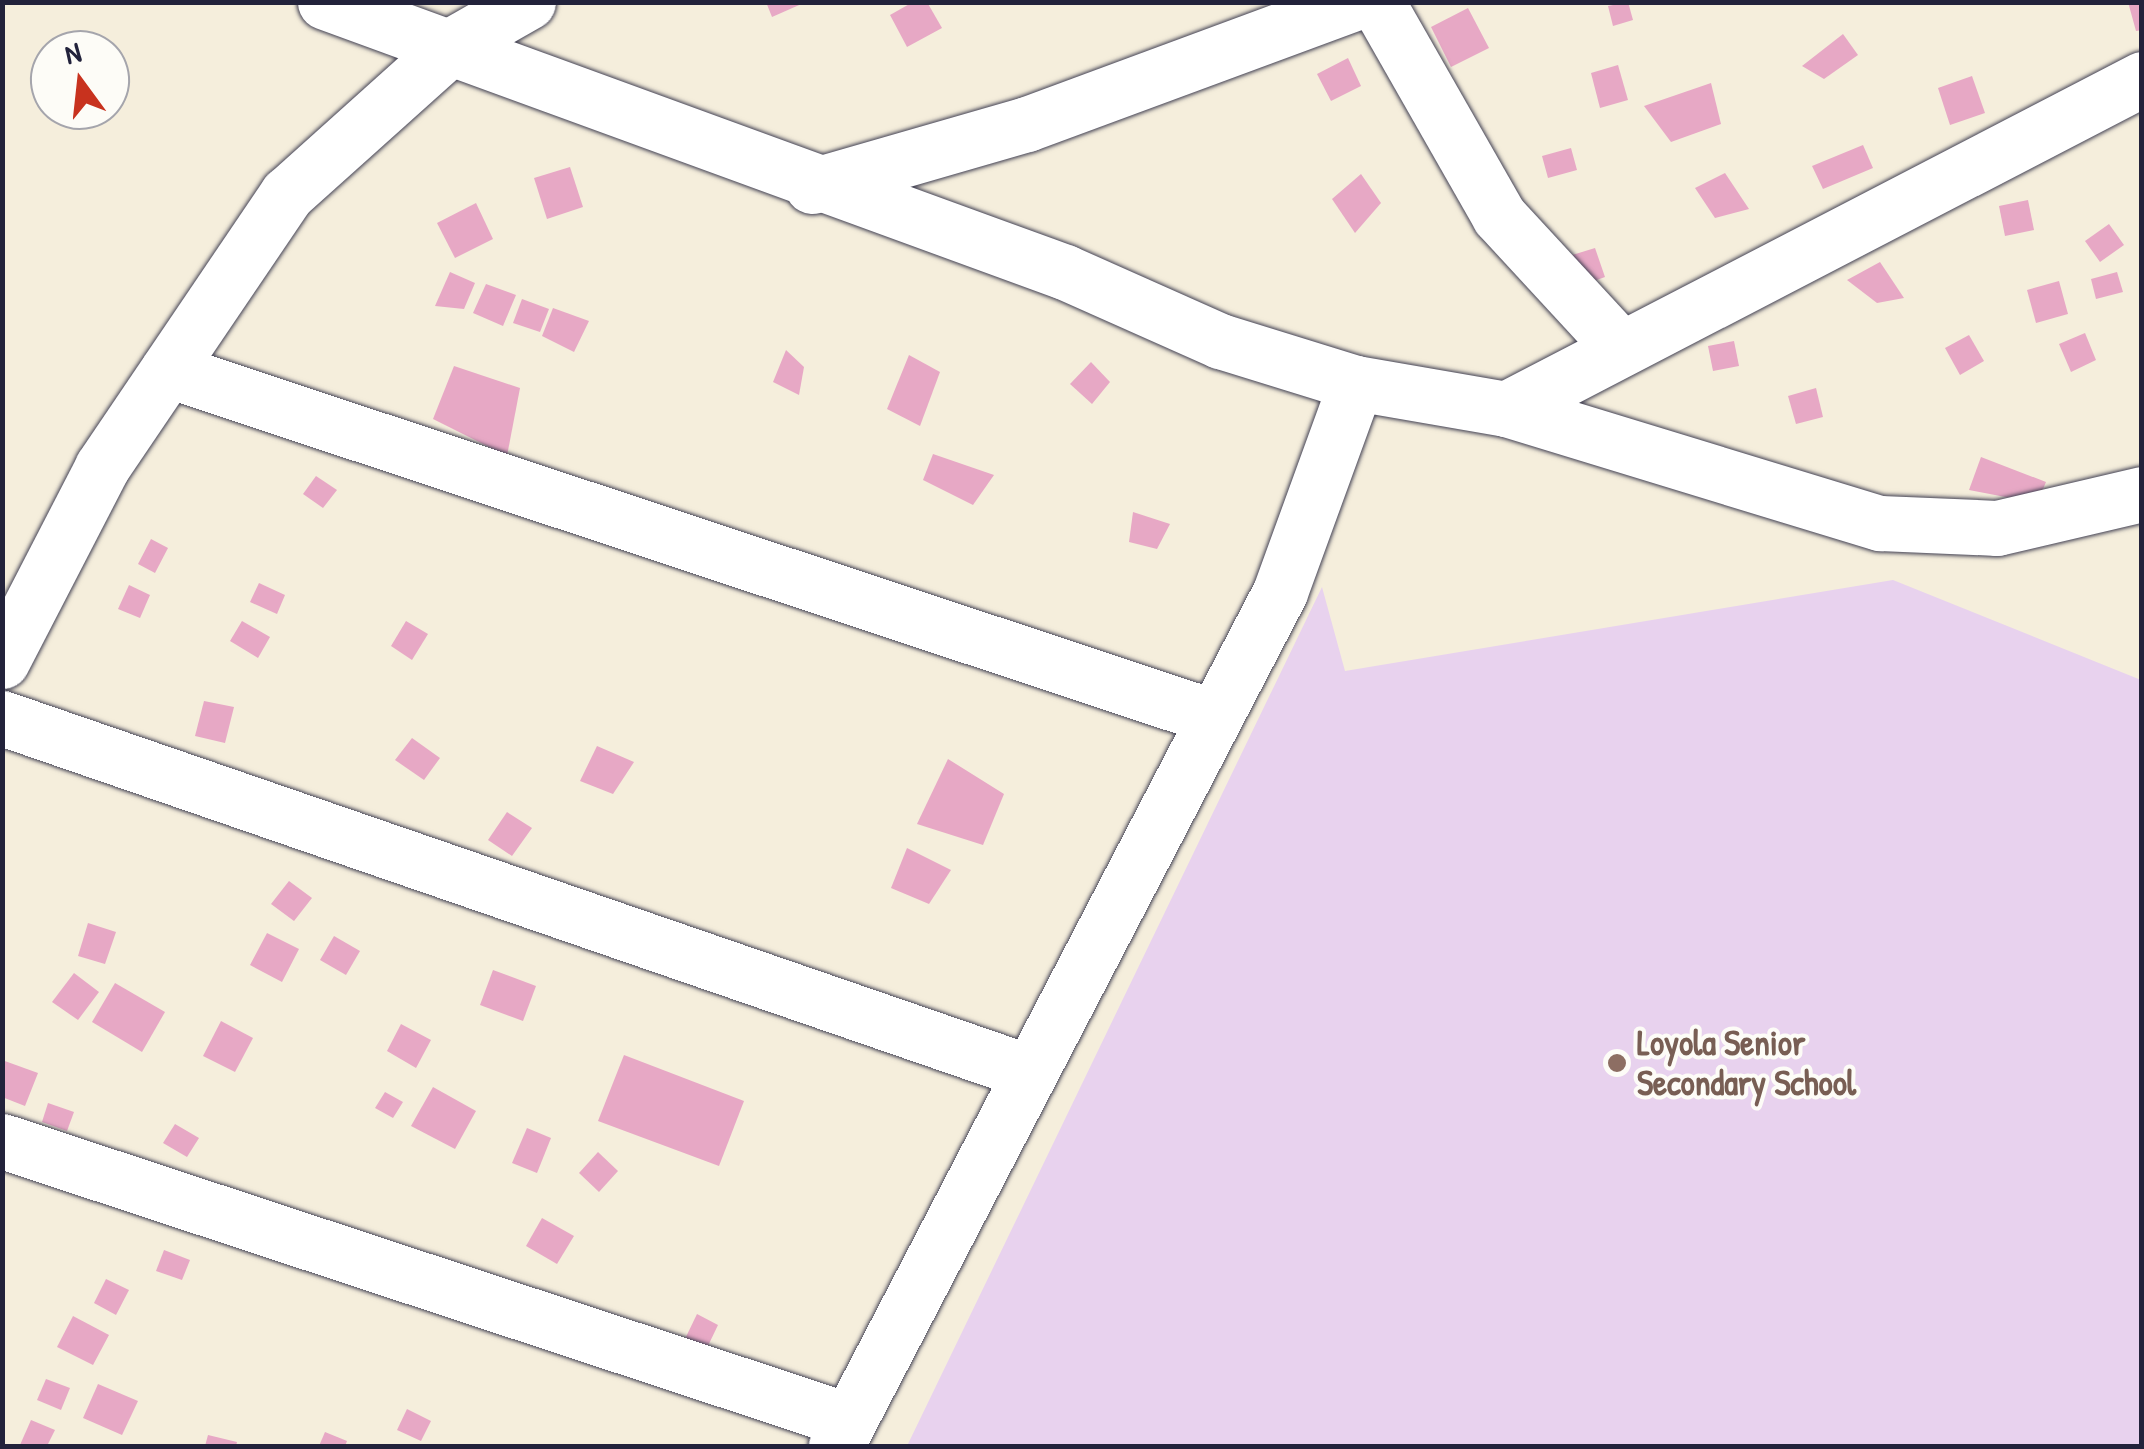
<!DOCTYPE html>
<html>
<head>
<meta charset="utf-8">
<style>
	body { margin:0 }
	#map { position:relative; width:2144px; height:1449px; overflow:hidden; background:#f5eedc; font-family:"Patrick Hand",sans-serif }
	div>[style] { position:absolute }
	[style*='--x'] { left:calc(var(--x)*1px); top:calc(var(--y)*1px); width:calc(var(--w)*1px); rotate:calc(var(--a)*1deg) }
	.built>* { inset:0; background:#e8d2ee }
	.building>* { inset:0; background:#e7a8c5 }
	.roads { filter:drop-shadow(0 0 2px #424153) drop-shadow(0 0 2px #424153) }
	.minor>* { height:55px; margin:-27.5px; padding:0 27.5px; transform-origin:27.5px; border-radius:27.5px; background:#fff }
	.dots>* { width:28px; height:28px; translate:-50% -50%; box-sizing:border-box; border:5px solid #fdfcf7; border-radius:50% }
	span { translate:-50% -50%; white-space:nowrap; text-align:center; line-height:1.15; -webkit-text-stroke:8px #fdfcf7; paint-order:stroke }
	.education-label { font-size:35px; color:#785e54; font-weight:700 }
	.left { translate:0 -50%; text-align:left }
	.frame { position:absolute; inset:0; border:5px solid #22223b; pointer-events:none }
	.north { position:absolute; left:30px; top:30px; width:100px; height:100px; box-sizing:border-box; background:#fdfcf7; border:2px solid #a5a5ac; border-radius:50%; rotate:345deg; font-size:28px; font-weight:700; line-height:40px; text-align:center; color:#22223b }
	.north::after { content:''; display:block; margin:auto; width:35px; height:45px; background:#c8321e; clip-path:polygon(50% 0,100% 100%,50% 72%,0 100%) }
</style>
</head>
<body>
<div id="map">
	<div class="built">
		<div style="clip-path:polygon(1893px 580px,2141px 680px,2141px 1446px,907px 1446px,1322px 587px,1345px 671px)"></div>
	</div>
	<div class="building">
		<div style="clip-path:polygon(766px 2px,806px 2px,772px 17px)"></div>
		<div style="clip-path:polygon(913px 2px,927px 2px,942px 28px,907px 47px,890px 15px)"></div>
		<div style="clip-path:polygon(1628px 2px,1633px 20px,1613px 26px,1608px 6px)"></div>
		<div style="clip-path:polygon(2128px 2px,2142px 2px,2142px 30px,2136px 31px)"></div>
		<div style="clip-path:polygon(1468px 8px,1489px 48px,1451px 67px,1431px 27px)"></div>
		<div style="clip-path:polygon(1843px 34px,1858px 55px,1824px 79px,1802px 66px)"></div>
		<div style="clip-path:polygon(1348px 58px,1361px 86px,1331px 101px,1317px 74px)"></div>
		<div style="clip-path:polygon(1618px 65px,1628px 100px,1600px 108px,1591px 73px)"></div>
		<div style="clip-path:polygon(1972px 76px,1985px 113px,1950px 125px,1938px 88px)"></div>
		<div style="clip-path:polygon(1711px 83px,1721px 124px,1671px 142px,1644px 106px)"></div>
		<div style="clip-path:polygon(1863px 145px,1873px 168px,1823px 189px,1812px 166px)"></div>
		<div style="clip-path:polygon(1571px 148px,1577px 170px,1548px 178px,1542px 156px)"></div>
		<div style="clip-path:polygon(570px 167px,583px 207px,547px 219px,534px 178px)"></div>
		<div style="clip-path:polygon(1725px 173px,1749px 209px,1715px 218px,1695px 188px)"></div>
		<div style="clip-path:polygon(1361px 174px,1381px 203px,1355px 233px,1332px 199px)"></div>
		<div style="clip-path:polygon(2028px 200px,2034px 230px,2005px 236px,1999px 206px)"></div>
		<div style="clip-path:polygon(476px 203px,493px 239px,455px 258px,437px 223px)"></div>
		<div style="clip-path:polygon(2109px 224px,2124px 245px,2100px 262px,2085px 241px)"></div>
		<div style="clip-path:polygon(1595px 248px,1605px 277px,1580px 286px,1569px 256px)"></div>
		<div style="clip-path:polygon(1880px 262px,1904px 298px,1877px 303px,1847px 280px)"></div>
		<div style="clip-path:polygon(450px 272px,475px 283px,464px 309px,435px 306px)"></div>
		<div style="clip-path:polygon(2117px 272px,2123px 292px,2096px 299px,2091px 279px)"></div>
		<div style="clip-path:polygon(2059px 281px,2068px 314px,2036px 323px,2027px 290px)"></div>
		<div style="clip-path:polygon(486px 284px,516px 295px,503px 326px,473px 313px)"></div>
		<div style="clip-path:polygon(522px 299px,549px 309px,540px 332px,513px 323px)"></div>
		<div style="clip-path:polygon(553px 308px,589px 321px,574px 352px,542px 336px)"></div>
		<div style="clip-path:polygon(2085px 333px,2096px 360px,2071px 372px,2059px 344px)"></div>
		<div style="clip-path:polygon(1969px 335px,1984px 361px,1960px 375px,1945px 348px)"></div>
		<div style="clip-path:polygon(1734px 341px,1739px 366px,1713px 371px,1708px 346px)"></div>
		<div style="clip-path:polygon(786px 350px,804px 367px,799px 395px,773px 382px)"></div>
		<div style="clip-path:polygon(909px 355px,940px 372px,920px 426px,887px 409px)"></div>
		<div style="clip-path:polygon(1091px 362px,1110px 382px,1092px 404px,1070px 384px)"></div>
		<div style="clip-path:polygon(454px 366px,520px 388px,507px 456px,433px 419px)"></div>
		<div style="clip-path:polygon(1816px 388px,1823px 417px,1796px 424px,1788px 396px)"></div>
		<div style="clip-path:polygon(933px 454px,994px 475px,973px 505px,923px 480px)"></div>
		<div style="clip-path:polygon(1981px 457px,2046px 482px,2037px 503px,1969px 490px)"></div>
		<div style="clip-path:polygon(316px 476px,337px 490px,323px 508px,303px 494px)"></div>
		<div style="clip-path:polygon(1133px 512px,1170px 524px,1157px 549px,1129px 542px)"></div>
		<div style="clip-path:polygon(151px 539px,168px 548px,155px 573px,138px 564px)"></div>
		<div style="clip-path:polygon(259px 583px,285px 595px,277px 614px,250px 602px)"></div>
		<div style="clip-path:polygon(129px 585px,150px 595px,140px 618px,118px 609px)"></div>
		<div style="clip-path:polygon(242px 621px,270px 637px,258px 658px,230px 641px)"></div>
		<div style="clip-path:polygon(406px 621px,428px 634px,412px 660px,391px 646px)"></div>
		<div style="clip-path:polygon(204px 701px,234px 707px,225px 743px,195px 736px)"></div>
		<div style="clip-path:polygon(412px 738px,440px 758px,424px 780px,395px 760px)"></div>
		<div style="clip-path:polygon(597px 746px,634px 762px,613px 794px,580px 781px)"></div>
		<div style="clip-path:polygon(948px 759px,1004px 794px,983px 845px,917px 824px)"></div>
		<div style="clip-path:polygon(507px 812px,532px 828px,512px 856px,488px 840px)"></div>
		<div style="clip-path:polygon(907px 848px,951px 870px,929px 904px,891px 888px)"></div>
		<div style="clip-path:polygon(289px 881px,312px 898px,294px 921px,271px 904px)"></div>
		<div style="clip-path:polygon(88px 923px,116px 932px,105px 964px,78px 956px)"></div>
		<div style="clip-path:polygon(267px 933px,299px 949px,282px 982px,250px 965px)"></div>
		<div style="clip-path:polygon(334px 936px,360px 951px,346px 975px,320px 960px)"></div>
		<div style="clip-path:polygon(493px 970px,536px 986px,523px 1021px,480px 1005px)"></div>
		<div style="clip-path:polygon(74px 973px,99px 992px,78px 1020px,52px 1002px)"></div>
		<div style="clip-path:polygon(115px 983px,165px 1012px,142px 1052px,92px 1022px)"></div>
		<div style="clip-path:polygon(221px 1021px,253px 1038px,235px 1072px,203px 1056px)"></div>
		<div style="clip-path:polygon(401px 1024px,431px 1040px,416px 1068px,387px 1051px)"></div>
		<div style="clip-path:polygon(624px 1055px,744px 1101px,719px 1166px,598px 1121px)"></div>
		<div style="clip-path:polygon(2px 1060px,38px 1073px,25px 1106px,2px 1097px)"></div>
		<div style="clip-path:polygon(433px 1087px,476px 1111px,455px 1149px,411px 1126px)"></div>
		<div style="clip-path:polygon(385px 1092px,403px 1102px,393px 1118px,375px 1108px)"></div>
		<div style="clip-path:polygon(48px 1103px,74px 1112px,67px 1131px,42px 1122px)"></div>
		<div style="clip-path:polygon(175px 1124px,199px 1138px,187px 1157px,163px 1143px)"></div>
		<div style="clip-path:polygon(527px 1128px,551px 1138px,537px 1173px,512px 1163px)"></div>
		<div style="clip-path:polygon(598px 1152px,618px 1171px,599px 1192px,579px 1173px)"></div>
		<div style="clip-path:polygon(542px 1218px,574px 1236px,557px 1264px,526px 1246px)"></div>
		<div style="clip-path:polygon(164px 1250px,190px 1260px,182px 1280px,156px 1271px)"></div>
		<div style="clip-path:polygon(106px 1279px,129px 1290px,116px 1315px,94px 1303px)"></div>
		<div style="clip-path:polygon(697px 1314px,718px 1325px,706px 1350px,684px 1341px)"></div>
		<div style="clip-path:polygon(73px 1316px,109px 1335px,93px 1365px,57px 1347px)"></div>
		<div style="clip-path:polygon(46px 1379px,70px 1388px,61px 1410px,37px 1400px)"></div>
		<div style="clip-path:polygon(98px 1384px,138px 1401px,122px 1435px,83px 1418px)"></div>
		<div style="clip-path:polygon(407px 1409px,431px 1421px,421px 1441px,397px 1430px)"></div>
		<div style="clip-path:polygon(31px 1420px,55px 1430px,47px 1446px,20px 1445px)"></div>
		<div style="clip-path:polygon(325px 1432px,347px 1441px,345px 1446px,319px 1446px)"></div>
		<div style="clip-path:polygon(208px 1435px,237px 1442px,236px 1446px,205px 1446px)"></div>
	</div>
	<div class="roads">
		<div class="minor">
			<div style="--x:325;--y:2;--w:788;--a:20.05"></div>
			<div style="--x:1065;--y:272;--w:170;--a:24"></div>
			<div style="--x:1220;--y:341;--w:142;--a:17.2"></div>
			<div style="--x:1356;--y:383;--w:222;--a:110"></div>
			<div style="--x:1280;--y:592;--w:963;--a:117.47"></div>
			<div style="--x:1377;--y:2;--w:246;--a:60.3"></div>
			<div style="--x:1499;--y:216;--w:174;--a:47.3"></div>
			<div style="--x:812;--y:186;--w:224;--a:-16.1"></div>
			<div style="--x:1027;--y:124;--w:351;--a:-20.3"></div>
			<div style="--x:168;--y:370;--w:1096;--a:18.35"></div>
			<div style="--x:1356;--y:383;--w:152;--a:9.8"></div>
			<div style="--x:1506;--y:409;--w:391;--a:17"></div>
			<div style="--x:1880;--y:523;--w:117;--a:2.4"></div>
			<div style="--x:1997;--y:528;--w:149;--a:-13.2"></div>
			<div style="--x:1506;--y:409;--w:717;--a:-27.42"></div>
			<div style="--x:2;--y:661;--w:218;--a:-62.7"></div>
			<div style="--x:102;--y:467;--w:330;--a:-55.9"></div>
			<div style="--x:287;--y:194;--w:224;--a:-41.9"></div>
			<div style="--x:454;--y:44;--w:85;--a:-29.6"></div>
			<div style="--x:2;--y:718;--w:1083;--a:19.02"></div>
			<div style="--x:2;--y:1141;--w:890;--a:18.27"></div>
		</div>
	</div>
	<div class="dots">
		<div style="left:1617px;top:1063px;background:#8d6e63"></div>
	</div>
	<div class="education-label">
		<span class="left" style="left:1637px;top:1063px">Loyola Senior<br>Secondary School</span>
	</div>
	<div class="frame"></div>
	<div class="north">N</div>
</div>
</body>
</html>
